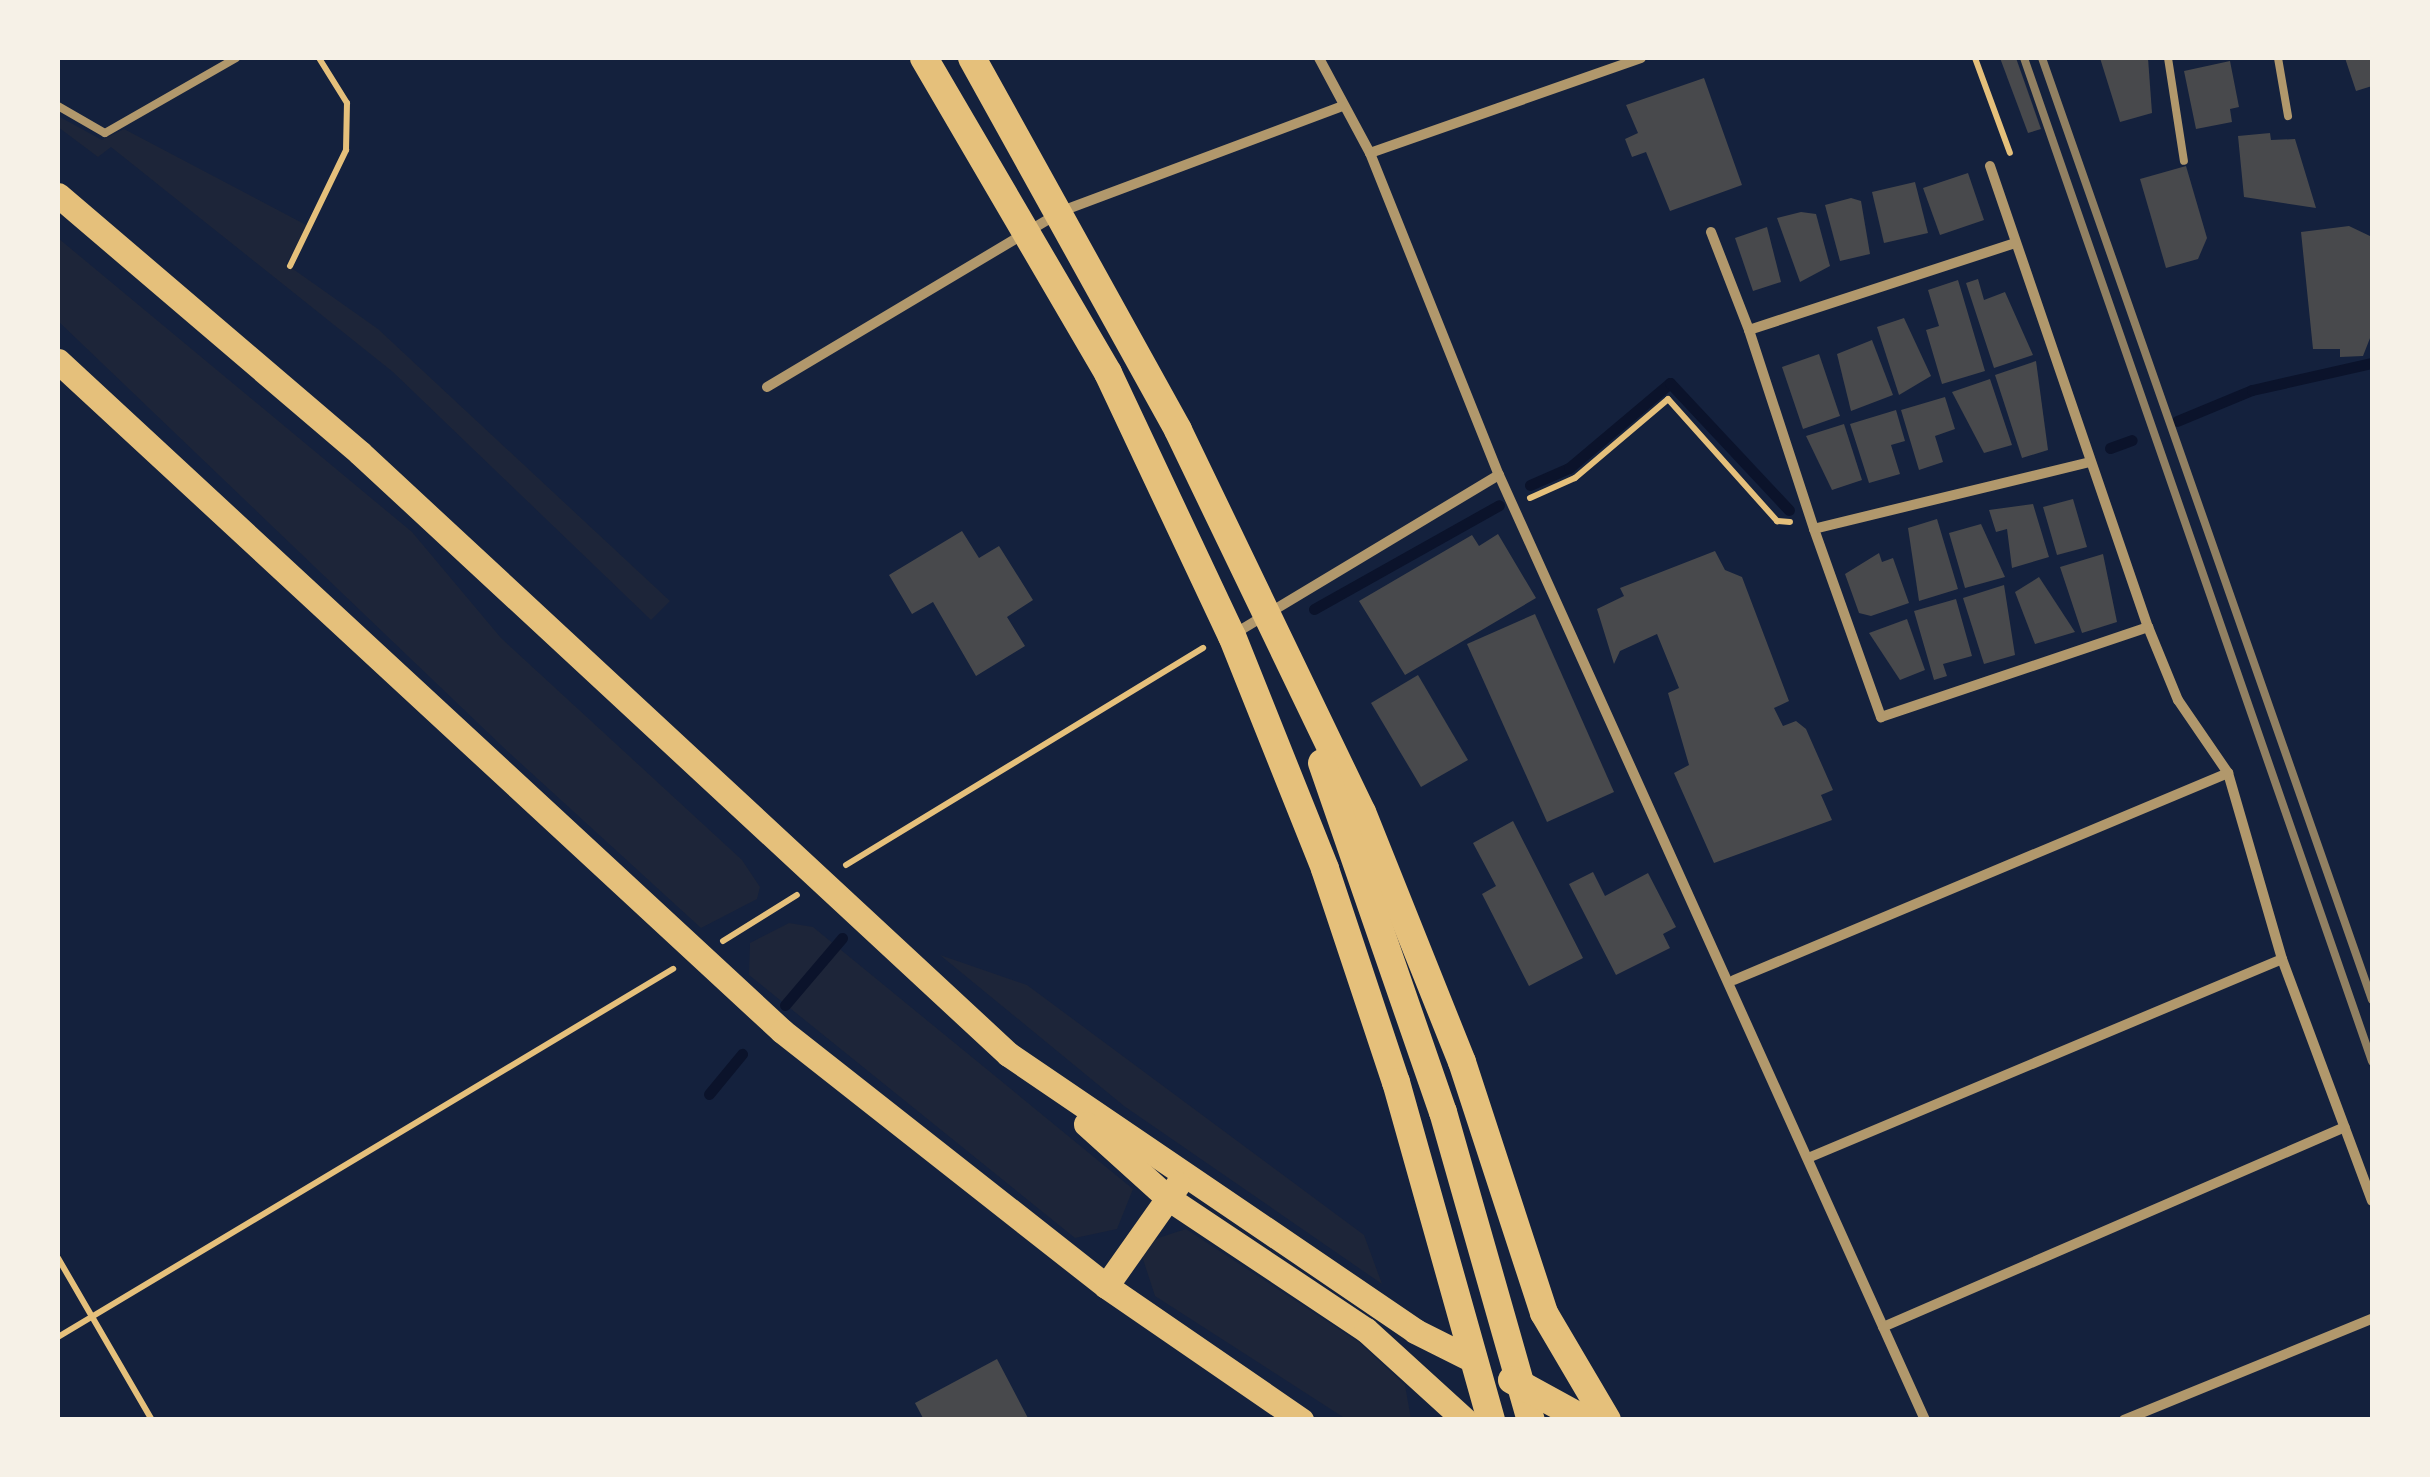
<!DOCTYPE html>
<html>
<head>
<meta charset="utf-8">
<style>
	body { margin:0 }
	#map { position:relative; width:2430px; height:1477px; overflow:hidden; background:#14213d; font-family:"Work Sans",sans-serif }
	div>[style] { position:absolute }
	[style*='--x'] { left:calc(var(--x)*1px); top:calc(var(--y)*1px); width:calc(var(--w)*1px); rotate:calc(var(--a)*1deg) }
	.green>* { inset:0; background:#1d2539 }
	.stream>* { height:11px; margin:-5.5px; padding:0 5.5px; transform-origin:5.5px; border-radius:5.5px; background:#0b132b }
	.building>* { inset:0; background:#48494c }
	.path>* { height:6px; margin:-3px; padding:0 3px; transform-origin:3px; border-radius:3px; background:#e5c07b }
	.service>* { height:8px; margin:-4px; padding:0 4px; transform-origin:4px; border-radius:4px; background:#b1986c }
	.minor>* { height:10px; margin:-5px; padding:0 5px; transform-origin:5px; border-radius:5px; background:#b1986c }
	.primary>* { height:25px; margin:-12.5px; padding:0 12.5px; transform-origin:12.5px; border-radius:12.5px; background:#e5c07b }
	.trunk>* { height:28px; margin:-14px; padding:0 14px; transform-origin:14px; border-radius:14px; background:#e5c07b }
	.rail>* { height:8px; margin:-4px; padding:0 4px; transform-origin:4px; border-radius:4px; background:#918062 }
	span { translate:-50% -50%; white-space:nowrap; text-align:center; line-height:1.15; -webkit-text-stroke:10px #f6f1e7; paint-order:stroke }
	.frame { position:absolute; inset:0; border:60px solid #f6f1e7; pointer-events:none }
</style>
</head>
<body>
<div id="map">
	<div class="green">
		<div style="clip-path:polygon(58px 116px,102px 140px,124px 129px,308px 226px,286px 264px,378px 329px,670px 601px,651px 620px,393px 372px,111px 147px,98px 157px,58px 127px)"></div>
		<div style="clip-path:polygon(58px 238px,412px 532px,501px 638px,742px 860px,760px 887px,757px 899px,701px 928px,504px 748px,58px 321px)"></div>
		<div style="clip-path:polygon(789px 923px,813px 927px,1133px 1189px,1117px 1229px,1075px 1238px,749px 975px,750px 943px)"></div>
		<div style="clip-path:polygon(940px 955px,1027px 985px,1364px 1235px,1382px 1284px,1124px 1106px)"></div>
		<div style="clip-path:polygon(1186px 1229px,1360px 1343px,1405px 1385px,1411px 1419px,1346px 1419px,1155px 1296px,1142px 1256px,1152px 1240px)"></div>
	</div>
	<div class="stream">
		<div style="--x:2177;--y:421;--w:81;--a:-22.5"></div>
		<div style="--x:2252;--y:390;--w:123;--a:-12.7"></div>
		<div style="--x:2110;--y:448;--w:23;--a:-20"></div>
		<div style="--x:1530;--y:485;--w:43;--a:-23.6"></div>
		<div style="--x:1569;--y:468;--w:132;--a:-40.1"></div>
		<div style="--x:1670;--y:383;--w:174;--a:46.9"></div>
		<div style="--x:1314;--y:609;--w:212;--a:-29.3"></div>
		<div style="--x:785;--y:1005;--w:88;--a:-49.6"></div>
		<div style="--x:709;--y:1094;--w:52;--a:-50.5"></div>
	</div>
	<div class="building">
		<div style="clip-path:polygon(2000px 58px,2016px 58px,2041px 129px,2028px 133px)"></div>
		<div style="clip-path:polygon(2100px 58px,2148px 58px,2152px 113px,2120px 122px)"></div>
		<div style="clip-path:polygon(2345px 58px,2372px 58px,2372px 86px,2356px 91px)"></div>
		<div style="clip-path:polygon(2230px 61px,2239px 107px,2230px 109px,2232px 122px,2196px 129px,2184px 71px)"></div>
		<div style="clip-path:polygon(1704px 78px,1742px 185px,1670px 211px,1646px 152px,1632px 157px,1625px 139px,1638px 133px,1626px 105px)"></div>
		<div style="clip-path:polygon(2270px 133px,2271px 140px,2295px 139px,2316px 208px,2244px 197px,2238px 136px)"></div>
		<div style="clip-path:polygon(2186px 166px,2207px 238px,2198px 259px,2166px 268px,2140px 179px)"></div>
		<div style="clip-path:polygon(1968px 173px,1984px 220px,1940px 235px,1923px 188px)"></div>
		<div style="clip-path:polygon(1915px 182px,1928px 233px,1884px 243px,1872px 192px)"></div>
		<div style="clip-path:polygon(1851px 198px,1861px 201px,1870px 254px,1840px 261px,1825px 205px)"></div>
		<div style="clip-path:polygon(1801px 212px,1816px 214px,1830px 266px,1800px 282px,1777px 218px)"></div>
		<div style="clip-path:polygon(2349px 226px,2372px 237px,2372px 333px,2363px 356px,2340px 357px,2340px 349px,2313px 349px,2301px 232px)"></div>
		<div style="clip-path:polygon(1767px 227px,1781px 282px,1753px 291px,1735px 238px)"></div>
		<div style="clip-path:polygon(1978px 279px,1984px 300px,2005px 292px,2033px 355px,1994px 368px,1966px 283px)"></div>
		<div style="clip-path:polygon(1958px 280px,1985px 371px,1942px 384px,1926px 330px,1939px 326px,1928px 290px)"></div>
		<div style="clip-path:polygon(1904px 318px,1931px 376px,1899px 395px,1877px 327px)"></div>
		<div style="clip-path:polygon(1872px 340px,1893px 395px,1851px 411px,1837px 354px)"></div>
		<div style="clip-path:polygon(1819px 354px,1840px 416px,1803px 429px,1782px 367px)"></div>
		<div style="clip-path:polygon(2036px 361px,2048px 450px,2022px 458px,1995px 375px)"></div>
		<div style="clip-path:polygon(1990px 379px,2012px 445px,1984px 453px,1952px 392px)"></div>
		<div style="clip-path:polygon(1945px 397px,1955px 429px,1935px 436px,1943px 462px,1919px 470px,1901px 410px)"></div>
		<div style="clip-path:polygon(1896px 410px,1905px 441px,1891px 445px,1900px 474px,1869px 483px,1850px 424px)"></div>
		<div style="clip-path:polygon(1844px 424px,1862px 480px,1832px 490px,1806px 436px)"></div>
		<div style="clip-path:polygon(2073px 499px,2087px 547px,2057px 555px,2043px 507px)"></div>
		<div style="clip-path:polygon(2033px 504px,2049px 557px,2012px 568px,2007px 529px,1996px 532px,1989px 510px)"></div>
		<div style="clip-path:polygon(1937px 519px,1958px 589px,1919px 601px,1908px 528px)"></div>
		<div style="clip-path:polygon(1981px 524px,2005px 577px,1965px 588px,1949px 533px)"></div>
		<div style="clip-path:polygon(962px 531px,979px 558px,999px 546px,1033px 600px,1007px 617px,1025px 646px,976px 676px,933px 602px,912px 614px,889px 575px)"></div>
		<div style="clip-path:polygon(1498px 534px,1536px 598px,1405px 675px,1359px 601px,1472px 535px,1479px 546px)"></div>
		<div style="clip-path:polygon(1715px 551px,1725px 570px,1742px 577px,1789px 701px,1774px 708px,1783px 726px,1796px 721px,1806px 729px,1833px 790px,1821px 795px,1832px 820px,1714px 863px,1674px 773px,1689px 765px,1668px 693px,1679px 688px,1657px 634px,1620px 651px,1614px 664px,1597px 609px,1624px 596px,1620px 588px)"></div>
		<div style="clip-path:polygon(1879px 553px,1882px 562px,1893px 558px,1909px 603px,1871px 616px,1859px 613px,1845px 574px)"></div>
		<div style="clip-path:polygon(2103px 554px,2117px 622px,2082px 633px,2060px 567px)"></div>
		<div style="clip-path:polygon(2039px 577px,2075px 632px,2035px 644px,2015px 592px)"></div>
		<div style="clip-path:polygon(2004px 585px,2015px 655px,1984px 664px,1963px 598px)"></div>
		<div style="clip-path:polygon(1956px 599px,1972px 656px,1943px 664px,1947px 676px,1934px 680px,1914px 611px)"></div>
		<div style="clip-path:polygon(1535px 614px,1614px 792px,1547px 822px,1467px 644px)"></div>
		<div style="clip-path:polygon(1907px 619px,1925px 670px,1900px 680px,1869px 633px)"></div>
		<div style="clip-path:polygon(1418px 675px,1468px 760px,1421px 787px,1371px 703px)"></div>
		<div style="clip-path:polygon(1513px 821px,1583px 958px,1529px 986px,1482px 894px,1496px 886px,1473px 843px)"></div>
		<div style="clip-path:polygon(1593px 872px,1605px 896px,1648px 873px,1676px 927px,1663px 934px,1670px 948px,1616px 975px,1569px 884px)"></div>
		<div style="clip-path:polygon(997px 1359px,1029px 1420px,924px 1420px,915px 1403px)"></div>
	</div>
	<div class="path">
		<div style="--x:1975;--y:58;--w:101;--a:69.8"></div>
		<div style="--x:290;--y:266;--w:129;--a:-64.2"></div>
		<div style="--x:346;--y:150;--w:47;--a:-88.8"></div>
		<div style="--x:347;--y:103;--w:53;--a:-121.9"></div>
		<div style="--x:1530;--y:498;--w:49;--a:-24"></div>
		<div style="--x:1575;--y:478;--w:122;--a:-40.3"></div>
		<div style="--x:1668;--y:399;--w:164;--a:48.2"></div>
		<div style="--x:1777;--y:521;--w:13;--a:4"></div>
		<div style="--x:846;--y:865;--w:418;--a:-31.3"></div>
		<div style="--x:723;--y:941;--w:87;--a:-31.9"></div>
		<div style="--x:58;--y:1258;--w:187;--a:59.9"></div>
		<div style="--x:58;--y:1337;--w:717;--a:-30.9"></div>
	</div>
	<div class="service">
		<div style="--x:2168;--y:58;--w:104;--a:81.2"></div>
		<div style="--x:2278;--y:58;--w:59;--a:80.2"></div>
		<div style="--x:58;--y:106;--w:54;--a:29.9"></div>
		<div style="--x:105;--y:133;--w:151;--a:-29.8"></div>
	</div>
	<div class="minor">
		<div style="--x:1319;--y:58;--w:108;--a:61.8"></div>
		<div style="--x:1370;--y:153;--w:347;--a:68.2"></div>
		<div style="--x:1499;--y:475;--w:1037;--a:65.73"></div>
		<div style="--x:1370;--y:153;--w:287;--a:-19.3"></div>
		<div style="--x:1990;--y:166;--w:487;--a:71.1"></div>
		<div style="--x:2148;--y:627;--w:79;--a:67.7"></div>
		<div style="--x:2178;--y:700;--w:88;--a:55.6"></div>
		<div style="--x:2228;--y:773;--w:194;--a:73.8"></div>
		<div style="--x:2282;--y:959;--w:258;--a:69.6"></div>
		<div style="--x:1711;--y:232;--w:105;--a:68.8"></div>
		<div style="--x:767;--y:387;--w:344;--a:-30.8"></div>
		<div style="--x:1062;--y:211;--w:300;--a:-20.5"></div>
		<div style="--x:2090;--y:462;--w:284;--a:166.4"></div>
		<div style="--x:1814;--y:529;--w:200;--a:70.4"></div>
		<div style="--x:1881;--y:717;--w:282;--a:-18.6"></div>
		<div style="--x:1814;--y:529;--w:209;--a:-108.1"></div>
		<div style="--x:1749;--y:330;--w:280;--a:-18.1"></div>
		<div style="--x:1234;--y:634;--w:309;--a:-31"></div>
		<div style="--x:1734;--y:980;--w:536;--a:-22.74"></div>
		<div style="--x:1808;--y:1158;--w:514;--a:-22.77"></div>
		<div style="--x:1883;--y:1327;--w:503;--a:-23.41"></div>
		<div style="--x:2124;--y:1420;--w:268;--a:-22.2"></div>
	</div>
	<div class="primary">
		<div style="--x:58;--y:195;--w:397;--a:40.5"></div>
		<div style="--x:360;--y:453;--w:884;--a:42.84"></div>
		<div style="--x:1008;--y:1054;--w:492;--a:34.2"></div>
		<div style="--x:1415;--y:1331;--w:67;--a:26.6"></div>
		<div style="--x:58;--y:361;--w:986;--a:42.78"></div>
		<div style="--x:782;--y:1031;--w:412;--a:38.2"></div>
		<div style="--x:1106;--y:1286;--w:237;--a:34.5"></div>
		<div style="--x:1086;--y:1124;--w:110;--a:42.1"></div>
		<div style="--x:1168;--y:1198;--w:238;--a:33.7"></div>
		<div style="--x:1366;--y:1330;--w:134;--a:42.3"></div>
		<div style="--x:1106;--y:1286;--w:125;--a:-54.8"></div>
	</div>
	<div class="trunk">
		<div style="--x:924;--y:58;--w:365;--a:59.7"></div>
		<div style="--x:1108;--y:373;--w:291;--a:64.8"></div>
		<div style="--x:1232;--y:636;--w:251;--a:68.2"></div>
		<div style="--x:1325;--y:869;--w:225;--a:71.6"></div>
		<div style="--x:1396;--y:1082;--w:351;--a:74.3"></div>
		<div style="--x:972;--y:58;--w:425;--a:61"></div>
		<div style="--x:1178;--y:430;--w:424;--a:64.3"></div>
		<div style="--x:1362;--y:812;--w:269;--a:68.2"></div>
		<div style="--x:1462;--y:1062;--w:264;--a:71.9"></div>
		<div style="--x:1544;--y:1313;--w:124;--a:59.5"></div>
		<div style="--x:1322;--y:763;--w:369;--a:70.9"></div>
		<div style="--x:1443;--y:1112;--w:320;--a:74.1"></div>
		<div style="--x:1512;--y:1380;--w:83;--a:28.7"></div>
	</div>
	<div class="rail">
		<div style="--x:2024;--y:58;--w:1062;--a:70.87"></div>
		<div style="--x:2042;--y:58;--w:998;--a:70.69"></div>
	</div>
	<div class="frame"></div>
</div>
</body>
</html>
